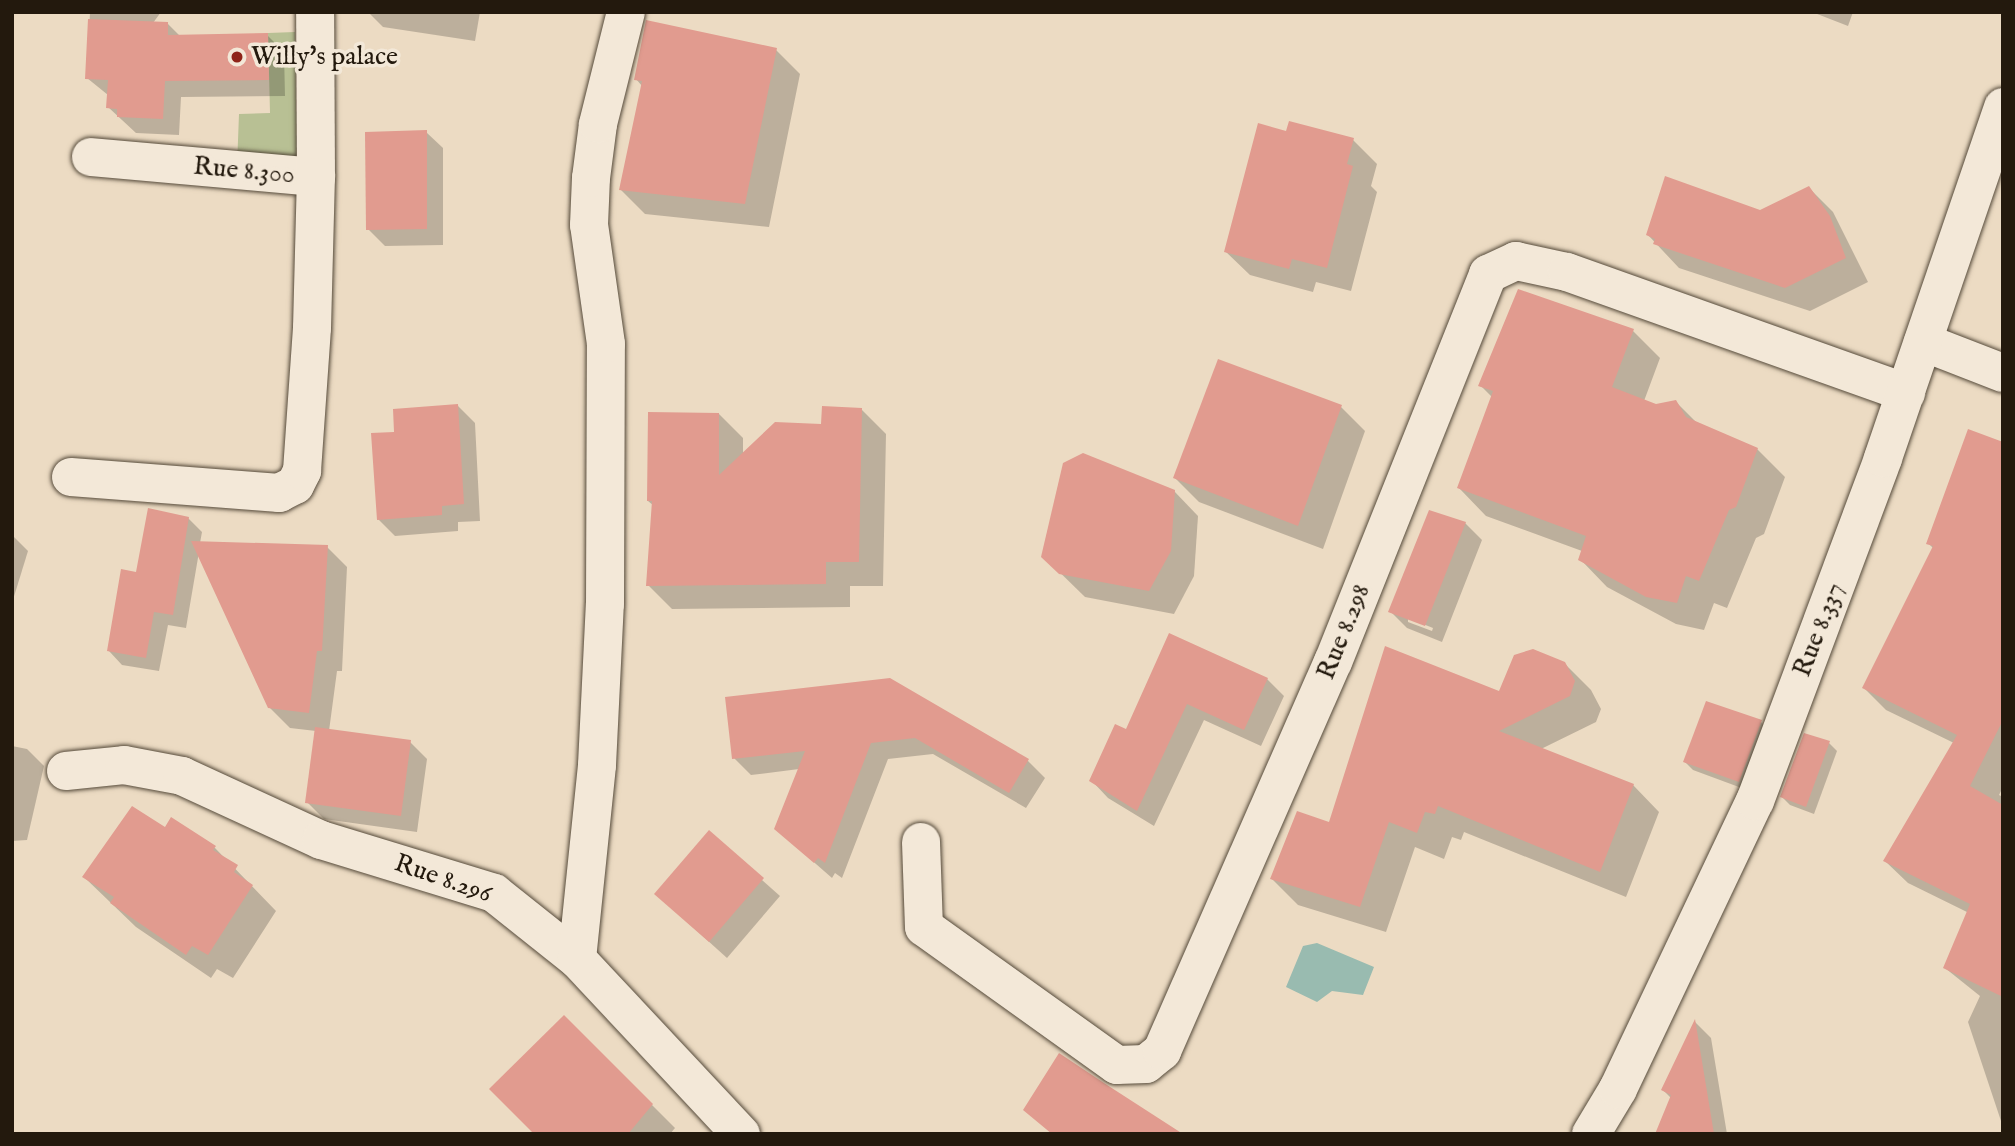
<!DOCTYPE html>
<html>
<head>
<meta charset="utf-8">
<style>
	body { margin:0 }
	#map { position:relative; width:2015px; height:1146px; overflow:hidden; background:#ecdbc3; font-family:"IM FELL English",serif }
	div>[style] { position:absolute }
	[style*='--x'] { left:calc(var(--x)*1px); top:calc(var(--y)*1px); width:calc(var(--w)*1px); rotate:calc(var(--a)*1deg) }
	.green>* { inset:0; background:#b8c094 }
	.water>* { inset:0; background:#99bbb0 }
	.shadow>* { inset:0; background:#0003 }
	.building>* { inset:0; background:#e19b8f }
	.roads { filter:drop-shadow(0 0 2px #554a3a) drop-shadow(0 0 2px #554a3a) }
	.minor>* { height:38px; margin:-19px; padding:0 19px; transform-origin:19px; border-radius:19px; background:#f3e8d8 }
	.dots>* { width:19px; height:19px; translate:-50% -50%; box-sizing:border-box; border:4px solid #f3e8d8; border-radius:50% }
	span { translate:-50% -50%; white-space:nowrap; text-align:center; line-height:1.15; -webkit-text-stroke:7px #f3e8d8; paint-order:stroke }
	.poi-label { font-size:26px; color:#23190d }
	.left { translate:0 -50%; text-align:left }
	.street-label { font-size:26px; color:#23190d }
	.frame { position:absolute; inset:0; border:14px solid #23190d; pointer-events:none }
</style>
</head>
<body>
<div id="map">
	<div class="green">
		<div style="clip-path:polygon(295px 32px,297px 166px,237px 166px,239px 114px,270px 113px,268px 33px)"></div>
	</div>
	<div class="water">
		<div style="clip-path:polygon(1317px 943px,1374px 967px,1363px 995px,1332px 991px,1317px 1002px,1286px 987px,1303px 946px)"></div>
	</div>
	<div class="shadow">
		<div style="clip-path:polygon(90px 12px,161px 12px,153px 23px,168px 24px,180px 36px,267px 35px,284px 52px,285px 96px,181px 97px,179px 135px,136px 133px,108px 107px,108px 95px,87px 78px)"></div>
		<div style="clip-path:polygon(368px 12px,480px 12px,475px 41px,383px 27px)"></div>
		<div style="clip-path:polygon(1812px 12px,1853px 12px,1848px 26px)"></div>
		<div style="clip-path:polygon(776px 50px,800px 74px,769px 227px,645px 214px,621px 190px,642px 86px,636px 79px)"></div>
		<div style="clip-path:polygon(426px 132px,443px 148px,443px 245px,385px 246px,368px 229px)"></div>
		<div style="clip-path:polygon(1287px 133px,1353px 140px,1377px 164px,1371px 186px,1377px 192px,1351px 291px,1316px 282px,1313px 292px,1250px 275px,1225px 251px)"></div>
		<div style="clip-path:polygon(1809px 188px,1833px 212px,1868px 282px,1810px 311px,1679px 268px,1648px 235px,1760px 211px)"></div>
		<div style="clip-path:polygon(1633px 331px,1660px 358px,1644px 401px,1655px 406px,1676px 402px,1697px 423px,1757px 449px,1785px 477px,1764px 534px,1756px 538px,1727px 608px,1714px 603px,1704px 630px,1676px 624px,1607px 587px,1580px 559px,1582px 551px,1486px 516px,1459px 488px,1493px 398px,1480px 385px)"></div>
		<div style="clip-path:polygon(458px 406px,475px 423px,480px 521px,458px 522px,458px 531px,395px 536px,378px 519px,396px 433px)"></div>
		<div style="clip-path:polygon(1341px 407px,1365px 431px,1323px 549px,1199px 502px,1175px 478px)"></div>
		<div style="clip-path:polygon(862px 410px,886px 434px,883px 586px,850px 586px,850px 607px,672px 609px,648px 585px,654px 506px,648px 501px,719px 414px,743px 438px,743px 455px)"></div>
		<div style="clip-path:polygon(2003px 443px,2003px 787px,1999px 795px,2003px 797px,2003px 1127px,1968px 1022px,1980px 996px,1945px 968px,1969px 913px,1908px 883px,1885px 861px,1954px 743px,1886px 710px,1864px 688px,1933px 548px,1928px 543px)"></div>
		<div style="clip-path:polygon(1174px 491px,1198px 516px,1194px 576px,1174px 614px,1085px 597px,1043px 556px)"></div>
		<div style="clip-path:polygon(188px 518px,202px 532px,200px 543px,327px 547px,347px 567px,342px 671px,337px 671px,329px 731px,410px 742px,427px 759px,417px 832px,324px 819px,307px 802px,316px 731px,290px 728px,269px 707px,199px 552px,186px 628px,168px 625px,159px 671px,122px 665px,109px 651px,137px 574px)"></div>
		<div style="clip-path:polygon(evenodd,1465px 523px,1482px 540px,1442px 642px,1407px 628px,1391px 612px,1465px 523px,1408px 618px,1433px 628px,1432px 631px,1408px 622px,1408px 618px)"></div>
		<div style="clip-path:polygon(12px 535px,28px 551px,12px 603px)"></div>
		<div style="clip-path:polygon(1170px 635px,1267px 679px,1284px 696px,1261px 746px,1204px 720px,1154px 826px,1108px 798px,1092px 781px,1127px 731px)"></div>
		<div style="clip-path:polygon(1564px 663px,1591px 690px,1601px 709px,1596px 722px,1541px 749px,1633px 785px,1659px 812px,1626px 897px,1464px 832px,1461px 840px,1452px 837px,1444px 859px,1415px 847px,1386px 932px,1298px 905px,1272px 879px,1330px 824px,1500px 694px)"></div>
		<div style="clip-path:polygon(889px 679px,1028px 761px,1045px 778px,1026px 808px,933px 754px,888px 759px,842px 878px,835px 873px,832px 878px,776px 829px,799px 769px,751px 775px,734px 758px)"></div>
		<div style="clip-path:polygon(1761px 722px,1769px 730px,1747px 790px,1693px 770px,1685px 762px)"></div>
		<div style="clip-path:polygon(1829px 743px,1837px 751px,1814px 814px,1790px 805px,1782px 797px)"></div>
		<div style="clip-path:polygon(12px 746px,27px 749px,44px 766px,27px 840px,12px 841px)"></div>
		<div style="clip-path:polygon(172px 820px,215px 848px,276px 911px,233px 978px,217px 969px,211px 978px,136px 927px,84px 877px,166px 830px)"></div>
		<div style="clip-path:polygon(709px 833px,780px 896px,727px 958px,656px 894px)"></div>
		<div style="clip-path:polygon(564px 1017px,675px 1128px,670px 1134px,536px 1134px)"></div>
		<div style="clip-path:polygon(1695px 1022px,1711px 1038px,1727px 1134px,1657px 1134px,1672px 1099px,1663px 1090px)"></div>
	</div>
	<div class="building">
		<div style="clip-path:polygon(88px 19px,168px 22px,168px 35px,268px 33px,269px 80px,165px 81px,163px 119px,117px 117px,117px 109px,106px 108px,108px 80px,85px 79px)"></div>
		<div style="clip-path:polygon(646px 20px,777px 48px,745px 204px,619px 190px,642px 81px,634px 80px)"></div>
		<div style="clip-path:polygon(1289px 121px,1354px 138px,1347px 164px,1353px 166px,1327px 268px,1292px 259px,1289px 269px,1224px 252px,1258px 123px,1286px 131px)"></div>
		<div style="clip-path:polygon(427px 130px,427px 229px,366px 230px,365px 132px)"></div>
		<div style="clip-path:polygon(1665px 176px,1760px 210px,1809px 186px,1830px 216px,1846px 258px,1785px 288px,1653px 244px,1655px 239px,1646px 235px)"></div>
		<div style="clip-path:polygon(1518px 289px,1634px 329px,1612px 387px,1656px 404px,1676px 400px,1686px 417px,1758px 448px,1736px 507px,1729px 510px,1699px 581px,1686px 576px,1677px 603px,1646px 597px,1578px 560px,1586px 536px,1457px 488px,1493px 391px,1478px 386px)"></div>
		<div style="clip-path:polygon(1218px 359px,1342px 405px,1298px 526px,1173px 478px)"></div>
		<div style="clip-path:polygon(458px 404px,464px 504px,442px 506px,442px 515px,377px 520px,371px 433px,394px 432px,393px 409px)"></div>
		<div style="clip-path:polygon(822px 406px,862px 408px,859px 562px,826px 562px,826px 584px,646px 586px,652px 501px,647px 501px,648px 412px,719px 413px,719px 475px,775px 422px,821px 424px)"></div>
		<div style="clip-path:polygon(1968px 429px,2003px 442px,2003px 720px,1970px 786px,2003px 805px,2003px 997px,1943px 968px,1970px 904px,1883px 861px,1957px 735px,1862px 688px,1933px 546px,1926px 544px)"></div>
		<div style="clip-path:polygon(1083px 453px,1175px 490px,1171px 551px,1149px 591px,1059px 574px,1041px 557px,1063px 463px)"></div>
		<div style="clip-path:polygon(148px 508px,189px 517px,173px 615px,154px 612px,146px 658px,107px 651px,121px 569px,136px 572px)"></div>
		<div style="clip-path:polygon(1429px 510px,1466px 522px,1425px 626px,1388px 612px)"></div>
		<div style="clip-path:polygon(191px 541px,328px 545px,322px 651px,317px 651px,309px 713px,268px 708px)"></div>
		<div style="clip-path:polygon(1169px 633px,1268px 678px,1244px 730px,1187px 704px,1137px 811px,1089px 781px,1115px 724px,1126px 729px)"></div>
		<div style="clip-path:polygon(1385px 646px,1499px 691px,1514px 655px,1533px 649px,1565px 662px,1575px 681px,1570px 696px,1499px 731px,1634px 784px,1600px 872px,1438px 806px,1435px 814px,1425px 812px,1417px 833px,1389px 822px,1360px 907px,1270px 879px,1297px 811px,1329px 822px)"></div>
		<div style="clip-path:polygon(890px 678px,1029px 759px,1009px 793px,915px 738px,871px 743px,825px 863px,818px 858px,814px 863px,774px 829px,805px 751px,732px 759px,725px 697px)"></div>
		<div style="clip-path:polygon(1706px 701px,1762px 720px,1739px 782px,1683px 762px)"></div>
		<div style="clip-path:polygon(315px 727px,411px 740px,401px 816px,305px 803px)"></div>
		<div style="clip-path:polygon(1804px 733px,1830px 741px,1806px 807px,1780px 797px)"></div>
		<div style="clip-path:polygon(132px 806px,165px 827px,171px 817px,216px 846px,213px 850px,238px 865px,234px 872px,253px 885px,208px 955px,192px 946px,186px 955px,110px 903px,114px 897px,82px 877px)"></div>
		<div style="clip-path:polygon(709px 830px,764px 878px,709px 942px,654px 894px)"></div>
		<div style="clip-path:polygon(564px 1015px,653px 1104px,628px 1134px,534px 1134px,489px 1089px)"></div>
		<div style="clip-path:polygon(1695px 1019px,1714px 1134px,1655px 1134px,1671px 1095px,1661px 1090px)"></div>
		<div style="clip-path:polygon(1059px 1053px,1104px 1083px,1183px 1134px,1052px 1134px,1023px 1110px)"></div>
	</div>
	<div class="roads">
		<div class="minor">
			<div style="--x:91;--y:157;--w:226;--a:5.1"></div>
			<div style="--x:316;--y:177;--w:165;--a:-90.3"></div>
			<div style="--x:1923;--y:342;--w:86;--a:21.2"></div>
			<div style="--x:71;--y:477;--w:209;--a:4.4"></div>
			<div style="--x:279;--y:493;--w:18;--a:-27"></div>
			<div style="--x:295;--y:485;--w:16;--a:-63"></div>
			<div style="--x:302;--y:471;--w:143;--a:-86"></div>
			<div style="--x:312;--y:328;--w:151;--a:-88.5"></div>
			<div style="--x:66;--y:771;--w:58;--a:-5.9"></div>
			<div style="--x:124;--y:765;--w:59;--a:10.7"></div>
			<div style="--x:182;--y:776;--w:153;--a:24.7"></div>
			<div style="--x:321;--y:840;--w:181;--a:17"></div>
			<div style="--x:494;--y:893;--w:106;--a:38.5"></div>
			<div style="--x:577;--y:959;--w:240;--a:46.9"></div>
			<div style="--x:921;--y:842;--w:85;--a:88"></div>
			<div style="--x:924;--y:927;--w:237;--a:35.6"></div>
			<div style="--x:1117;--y:1065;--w:29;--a:-2"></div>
			<div style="--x:1146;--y:1064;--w:21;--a:-39"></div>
			<div style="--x:1162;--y:1051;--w:425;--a:-66.3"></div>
			<div style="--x:1333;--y:662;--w:418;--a:-68.2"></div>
			<div style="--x:1488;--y:274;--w:31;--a:-25"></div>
			<div style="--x:1516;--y:261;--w:52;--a:12.2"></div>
			<div style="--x:1567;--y:272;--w:360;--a:19.6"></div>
			<div style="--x:577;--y:959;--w:195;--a:-84.1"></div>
			<div style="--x:597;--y:765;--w:161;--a:-87.2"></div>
			<div style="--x:605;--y:604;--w:260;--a:-89.8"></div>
			<div style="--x:606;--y:344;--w:120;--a:-98.1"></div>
			<div style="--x:589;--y:225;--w:47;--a:-87.6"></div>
			<div style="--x:591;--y:178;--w:54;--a:-82.6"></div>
			<div style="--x:598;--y:124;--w:115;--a:-76"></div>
			<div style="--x:1591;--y:1134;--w:52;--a:-59"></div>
			<div style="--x:1618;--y:1089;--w:319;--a:-64.6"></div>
			<div style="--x:1755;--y:801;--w:366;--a:-69.5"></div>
			<div style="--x:1883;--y:458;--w:371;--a:-71.1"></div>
		</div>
	</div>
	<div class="dots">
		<div style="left:237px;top:57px;background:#8f2418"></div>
	</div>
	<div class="poi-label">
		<span class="left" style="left:251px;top:57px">Willy's palace</span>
	</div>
	<div class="street-label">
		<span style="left:244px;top:171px;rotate:5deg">Rue 8.300</span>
		<span style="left:1819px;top:630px;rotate:-69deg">Rue 8.337</span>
		<span style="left:1344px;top:632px;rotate:-68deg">Rue 8.298</span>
		<span style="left:443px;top:879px;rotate:19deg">Rue 8.296</span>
	</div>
	<div class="frame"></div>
</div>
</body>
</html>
